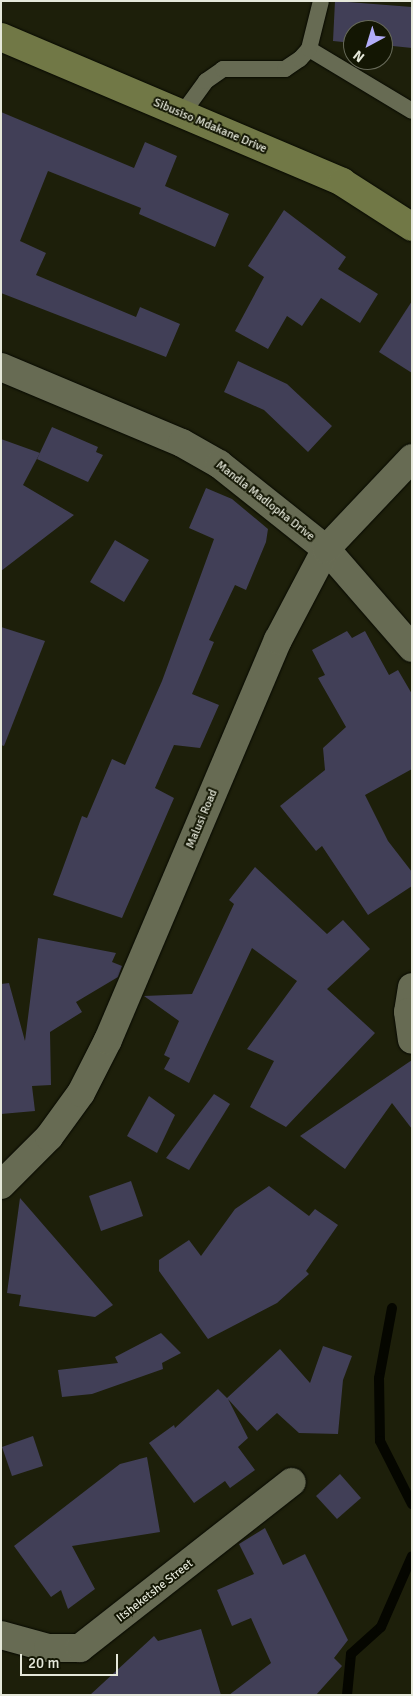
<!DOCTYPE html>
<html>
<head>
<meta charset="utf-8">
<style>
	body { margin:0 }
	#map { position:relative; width:413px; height:1696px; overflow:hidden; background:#1d1f0a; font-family:Signika,sans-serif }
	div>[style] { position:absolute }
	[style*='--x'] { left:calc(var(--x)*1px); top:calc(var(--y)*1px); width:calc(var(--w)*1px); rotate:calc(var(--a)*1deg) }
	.stream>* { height:10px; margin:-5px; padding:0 5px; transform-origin:5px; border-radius:5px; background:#050600 }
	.building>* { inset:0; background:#413f57 }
	.roads { filter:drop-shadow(0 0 1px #070900) drop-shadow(0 0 1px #070900) }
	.lane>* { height:16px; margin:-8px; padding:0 8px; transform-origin:8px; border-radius:8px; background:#676b53 }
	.street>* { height:28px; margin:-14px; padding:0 14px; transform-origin:14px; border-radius:14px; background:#676b53 }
	.secondary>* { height:28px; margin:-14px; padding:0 14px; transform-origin:14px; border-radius:14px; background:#717846 }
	span { translate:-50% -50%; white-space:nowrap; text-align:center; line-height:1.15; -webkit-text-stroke:4px #131603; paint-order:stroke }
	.street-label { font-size:12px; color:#e5e8da }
	.frame { position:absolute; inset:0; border:2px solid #e5e8da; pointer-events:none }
	.north { position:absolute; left:343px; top:20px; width:50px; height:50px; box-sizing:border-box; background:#131603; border:1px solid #676a59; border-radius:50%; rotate:219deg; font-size:14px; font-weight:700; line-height:20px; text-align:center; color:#e5e8da }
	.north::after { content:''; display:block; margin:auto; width:18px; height:22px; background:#b2adf9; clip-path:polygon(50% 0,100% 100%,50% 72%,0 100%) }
	.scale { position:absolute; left:20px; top:1654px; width:98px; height:22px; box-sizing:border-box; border:2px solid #e5e8da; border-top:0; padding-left:6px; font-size:15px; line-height:18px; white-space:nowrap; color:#e5e8da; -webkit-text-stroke:4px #131603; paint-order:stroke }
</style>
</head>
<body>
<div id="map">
	<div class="stream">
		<div style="--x:392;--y:1308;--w:71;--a:100.5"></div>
		<div style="--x:379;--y:1378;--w:63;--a:89.1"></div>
		<div style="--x:380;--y:1441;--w:71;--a:63.1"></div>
		<div style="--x:347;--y:1695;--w:41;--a:-84.4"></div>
		<div style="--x:351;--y:1654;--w:40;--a:-42"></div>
		<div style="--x:381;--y:1627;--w:77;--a:-66.4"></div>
	</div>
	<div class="building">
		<div style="clip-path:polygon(335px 1px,412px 7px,412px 48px,383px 45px,383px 30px,353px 30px,353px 43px,333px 41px)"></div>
		<div style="clip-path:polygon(1px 112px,134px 168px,145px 142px,177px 156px,165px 186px,229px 214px,215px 247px,139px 214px,141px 208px,48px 171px,20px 241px,46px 253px,36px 275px,136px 317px,140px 307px,180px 324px,166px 357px,1px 293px)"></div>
		<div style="clip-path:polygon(284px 210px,346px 257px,338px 269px,378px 294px,360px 323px,321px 298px,302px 326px,287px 316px,268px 349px,235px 331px,264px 277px,248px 266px)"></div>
		<div style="clip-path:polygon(412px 301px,412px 373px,379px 352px)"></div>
		<div style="clip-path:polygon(238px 361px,287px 384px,332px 426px,308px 452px,264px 410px,224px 392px)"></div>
		<div style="clip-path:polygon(52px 427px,98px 447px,96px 452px,103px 455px,88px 482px,37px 459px)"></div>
		<div style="clip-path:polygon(1px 439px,40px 453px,23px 485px,74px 515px,1px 571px)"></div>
		<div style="clip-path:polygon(206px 488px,232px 499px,268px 529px,266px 542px,246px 590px,235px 585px,209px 640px,214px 642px,192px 694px,219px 705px,200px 748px,174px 745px,155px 788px,174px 798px,122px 918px,53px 895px,82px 816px,87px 818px,112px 759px,125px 765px,162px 681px,214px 539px,189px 528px)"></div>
		<div style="clip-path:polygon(115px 540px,149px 560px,124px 602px,90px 582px)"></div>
		<div style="clip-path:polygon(1px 627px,45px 641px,4px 746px,1px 745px)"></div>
		<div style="clip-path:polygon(347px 631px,352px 638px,365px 631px,389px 675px,398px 670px,412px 694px,412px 769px,365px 795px,388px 841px,412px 872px,412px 886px,368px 915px,322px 846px,316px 851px,280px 806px,325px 770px,323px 748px,346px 727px,318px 678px,325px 675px,312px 650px)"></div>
		<div style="clip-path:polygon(255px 867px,327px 934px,343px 920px,370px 949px,327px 989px,375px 1033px,286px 1127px,250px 1107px,274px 1061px,247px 1049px,297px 981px,252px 948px,189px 1083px,164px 1069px,170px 1058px,164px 1055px,179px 1021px,144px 996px,192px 994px,234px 904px,229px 900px)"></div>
		<div style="clip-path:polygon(38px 938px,116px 953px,112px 962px,122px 966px,118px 977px,76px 1002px,82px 1012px,50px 1032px,51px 1085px,32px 1086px,35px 1111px,1px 1114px,1px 984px,9px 983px,25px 1041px)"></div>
		<div style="clip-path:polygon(412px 1060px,412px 1129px,392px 1103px,345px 1169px,300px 1136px)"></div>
		<div style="clip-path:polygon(214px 1094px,230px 1104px,189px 1170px,166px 1158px)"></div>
		<div style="clip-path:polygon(149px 1096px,175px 1115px,157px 1153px,127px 1136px)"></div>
		<div style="clip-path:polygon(131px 1181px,143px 1216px,101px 1231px,89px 1196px)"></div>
		<div style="clip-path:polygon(269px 1186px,309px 1216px,315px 1209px,338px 1225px,306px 1271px,309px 1274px,277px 1303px,208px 1339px,159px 1271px,159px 1260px,189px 1240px,201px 1256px,235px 1209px)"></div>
		<div style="clip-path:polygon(20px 1198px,113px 1305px,95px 1317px,19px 1306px,21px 1295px,7px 1293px)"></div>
		<div style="clip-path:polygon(161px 1333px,181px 1353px,162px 1363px,163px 1369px,92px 1394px,62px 1397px,58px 1370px,118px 1363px,115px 1357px)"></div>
		<div style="clip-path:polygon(323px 1346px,352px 1356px,343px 1380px,338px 1434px,299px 1433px,277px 1413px,257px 1431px,228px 1399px,248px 1438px,238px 1447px,255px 1470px,230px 1488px,225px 1481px,194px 1503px,149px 1443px,174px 1425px,175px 1428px,218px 1389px,227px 1398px,280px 1349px,310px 1383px)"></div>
		<div style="clip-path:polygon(33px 1436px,43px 1466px,12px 1476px,2px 1447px)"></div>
		<div style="clip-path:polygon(147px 1457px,160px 1532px,72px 1546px,95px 1589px,68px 1609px,61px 1590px,51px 1597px,14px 1546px,120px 1464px)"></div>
		<div style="clip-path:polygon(340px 1474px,361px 1498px,337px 1519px,316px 1496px)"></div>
		<div style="clip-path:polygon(265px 1528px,283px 1565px,305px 1554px,348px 1640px,334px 1658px,342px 1666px,316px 1695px,229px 1695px,271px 1663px,251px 1618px,232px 1626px,217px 1590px,254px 1574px,239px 1544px)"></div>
		<div style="clip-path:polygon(201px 1629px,221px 1695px,90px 1695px,154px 1636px,158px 1641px)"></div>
	</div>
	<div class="roads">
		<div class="lane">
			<div style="--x:309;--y:49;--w:120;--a:31"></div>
			<div style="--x:182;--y:114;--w:41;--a:-54"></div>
			<div style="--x:206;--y:81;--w:21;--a:-35"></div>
			<div style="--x:223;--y:69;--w:62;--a:0"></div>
			<div style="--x:285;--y:69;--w:18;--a:-34"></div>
			<div style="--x:300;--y:59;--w:13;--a:-48"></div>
			<div style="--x:309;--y:49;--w:49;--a:-76"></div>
		</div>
		<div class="street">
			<div style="--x:1;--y:367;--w:196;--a:22.8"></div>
			<div style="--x:182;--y:443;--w:43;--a:29.6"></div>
			<div style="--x:219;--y:464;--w:137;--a:38.5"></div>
			<div style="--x:326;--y:549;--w:131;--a:49"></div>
			<div style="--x:412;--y:987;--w:25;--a:99"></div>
			<div style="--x:408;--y:1012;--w:28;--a:82"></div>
			<div style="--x:1;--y:1185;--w:68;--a:-45"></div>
			<div style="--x:49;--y:1137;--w:54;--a:-54"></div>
			<div style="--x:81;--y:1093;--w:59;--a:-63"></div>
			<div style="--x:108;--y:1040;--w:435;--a:-67"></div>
			<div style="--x:278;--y:640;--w:103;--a:-62.2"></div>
			<div style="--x:326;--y:549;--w:125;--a:-46.6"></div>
			<div style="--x:1;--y:1635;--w:49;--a:15.5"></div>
			<div style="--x:48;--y:1648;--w:32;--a:0"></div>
			<div style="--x:80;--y:1648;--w:269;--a:-38.1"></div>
		</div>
		<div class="secondary">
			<div style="--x:1;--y:37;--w:371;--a:23"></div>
			<div style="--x:342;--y:182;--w:83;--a:32.7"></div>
		</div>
	</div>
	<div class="street-label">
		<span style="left:210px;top:126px;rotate:23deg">Sibusiso Mdakane Drive</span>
		<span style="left:265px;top:501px;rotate:38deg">Mandla Madlopha Drive</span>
		<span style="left:202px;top:819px;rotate:-67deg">Malusi Road</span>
		<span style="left:155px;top:1591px;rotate:-38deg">Itsheketshe Street</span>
	</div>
	<div class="frame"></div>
	<div class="north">N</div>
	<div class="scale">20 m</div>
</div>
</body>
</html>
